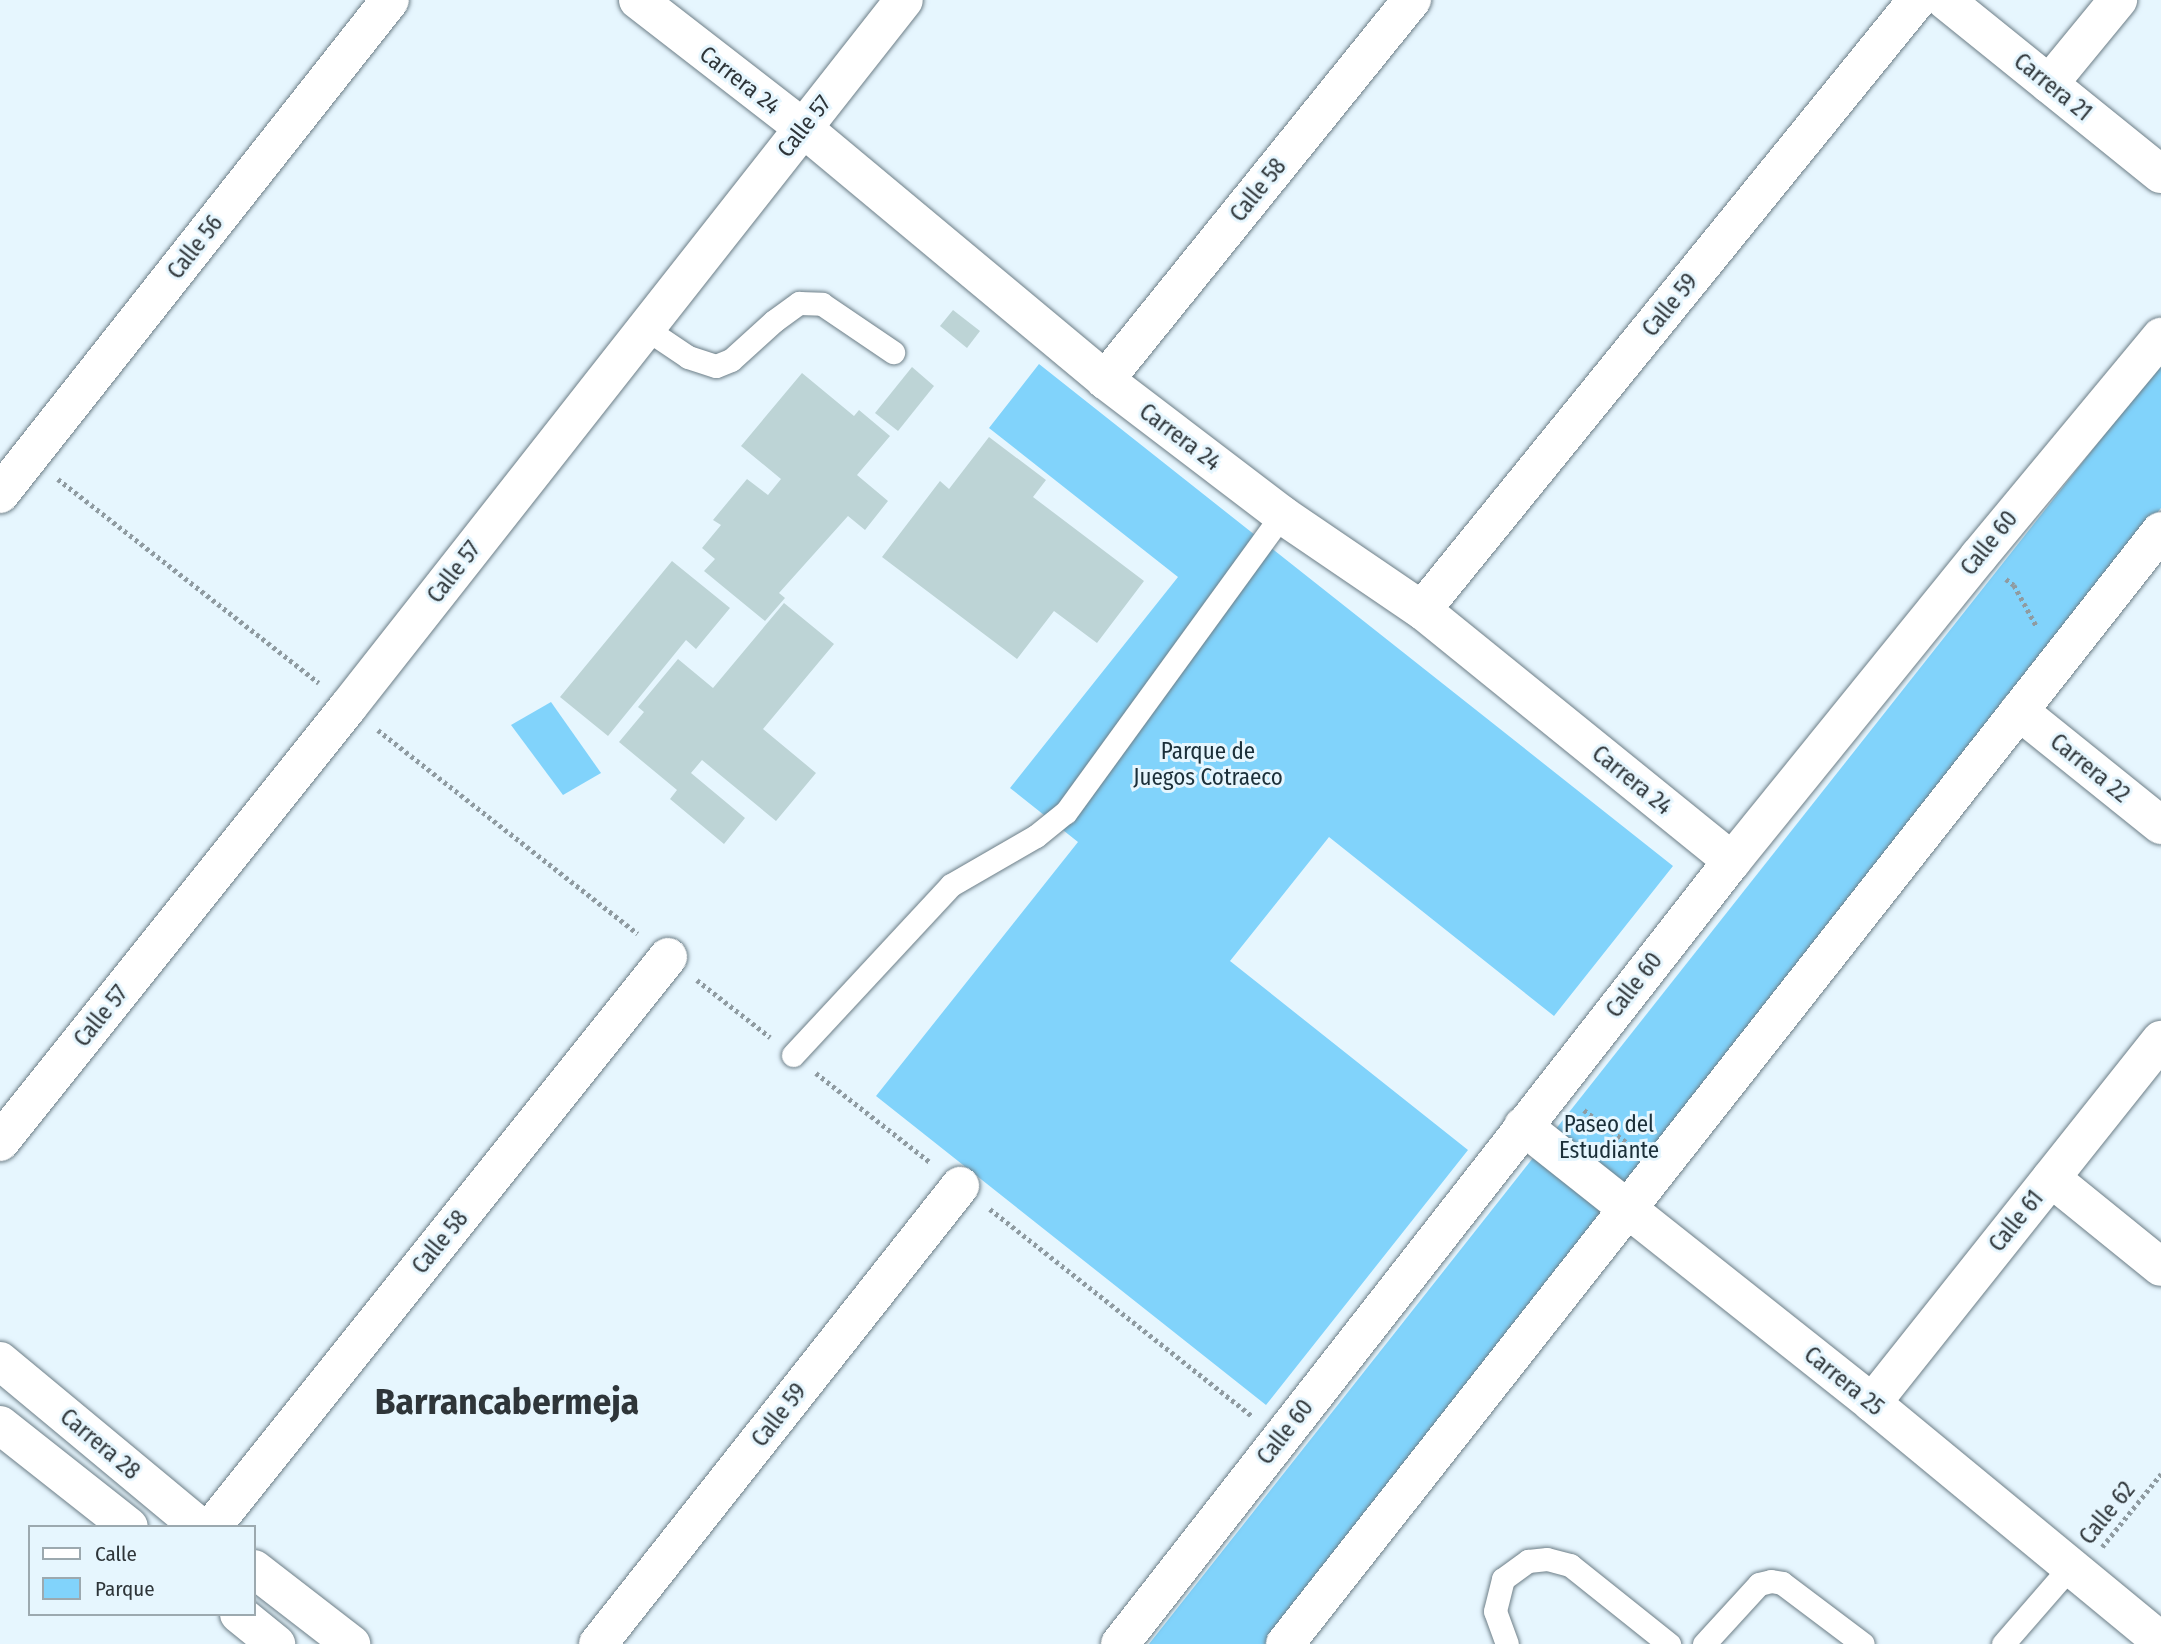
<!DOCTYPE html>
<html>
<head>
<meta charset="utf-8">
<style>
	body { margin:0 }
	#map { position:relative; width:2161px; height:1644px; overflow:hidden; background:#e6f6fe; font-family:"Fira Sans Condensed",sans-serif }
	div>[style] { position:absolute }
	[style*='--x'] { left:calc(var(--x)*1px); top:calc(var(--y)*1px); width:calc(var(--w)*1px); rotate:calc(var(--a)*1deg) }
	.green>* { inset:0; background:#81d3fb }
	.building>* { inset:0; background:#bdd4d6 }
	.path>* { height:4.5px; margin-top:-2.25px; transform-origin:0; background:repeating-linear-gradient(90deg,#8f9ba1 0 3.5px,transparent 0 7px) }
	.roads { filter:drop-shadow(0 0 2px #6d7e87) drop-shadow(0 0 2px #6d7e87) }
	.service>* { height:23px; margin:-11.5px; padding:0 11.5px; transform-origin:11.5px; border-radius:11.5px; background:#fff }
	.minor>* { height:38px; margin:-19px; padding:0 19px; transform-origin:19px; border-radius:19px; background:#fff }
	.tertiary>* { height:38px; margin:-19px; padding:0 19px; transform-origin:19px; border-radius:19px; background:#fff }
	.primary>* { height:38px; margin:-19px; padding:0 19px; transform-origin:19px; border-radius:19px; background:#fff }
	span { translate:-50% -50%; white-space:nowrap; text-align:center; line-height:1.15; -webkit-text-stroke:6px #e6f6fe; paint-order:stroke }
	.street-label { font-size:23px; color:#2e3539 }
	.park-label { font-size:23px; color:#1b2f39 }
	.town-label { font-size:37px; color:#2e3539; font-weight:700 }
	.legend { position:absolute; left:28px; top:1525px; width:228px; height:91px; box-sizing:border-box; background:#e6f6fe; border:2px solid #9ca9af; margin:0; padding:9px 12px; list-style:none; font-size:21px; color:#2e3539 }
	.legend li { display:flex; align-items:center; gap:14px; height:35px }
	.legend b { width:35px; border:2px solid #9ca9af }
</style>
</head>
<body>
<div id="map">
	<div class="green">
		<div style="clip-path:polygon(2161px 363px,2161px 508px,1632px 1185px,1270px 1644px,1149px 1644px)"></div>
		<div style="clip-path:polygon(1039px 364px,1673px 866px,1554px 1016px,1329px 837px,1230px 961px,1468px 1150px,1266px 1405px,876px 1096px,1078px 842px,1010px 788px,1178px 577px,989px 428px)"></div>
		<div style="clip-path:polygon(551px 702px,601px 773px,563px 795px,511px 725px)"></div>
	</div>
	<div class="building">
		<div style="clip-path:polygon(953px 310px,980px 331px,967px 348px,940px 326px)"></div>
		<div style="clip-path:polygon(912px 367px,934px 386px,898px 431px,875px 413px)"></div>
		<div style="clip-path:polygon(802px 373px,854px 416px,859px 410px,890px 436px,857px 475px,888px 501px,865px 530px,848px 516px,779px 593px,785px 598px,765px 621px,704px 571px,715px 559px,702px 548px,721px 525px,713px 520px,747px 479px,768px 495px,781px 479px,741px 446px)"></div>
		<div style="clip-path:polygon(989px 437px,1046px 480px,1033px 497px,1144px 581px,1097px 643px,1054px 611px,1017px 659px,882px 557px,940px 481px,949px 489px)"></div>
		<div style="clip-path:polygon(672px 561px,730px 608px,696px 649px,686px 640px,608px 736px,560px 697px)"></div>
		<div style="clip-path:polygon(784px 603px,834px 644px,763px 729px,816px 773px,776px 821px,702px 760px,691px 773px,745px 818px,724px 844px,670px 799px,677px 790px,619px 742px,644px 712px,638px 707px,678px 659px,713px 688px)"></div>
	</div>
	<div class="path">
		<div style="--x:58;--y:479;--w:331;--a:38"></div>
		<div style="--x:2006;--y:579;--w:10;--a:37"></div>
		<div style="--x:2014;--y:585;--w:48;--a:61.3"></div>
		<div style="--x:378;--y:730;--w:330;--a:38.1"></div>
		<div style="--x:697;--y:980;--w:93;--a:38"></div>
		<div style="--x:816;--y:1073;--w:145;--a:38"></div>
		<div style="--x:1584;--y:1110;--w:58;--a:37.3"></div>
		<div style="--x:990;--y:1209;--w:334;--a:38.3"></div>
		<div style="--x:2102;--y:1547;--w:94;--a:-51.1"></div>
	</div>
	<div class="roads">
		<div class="service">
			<div style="--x:645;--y:328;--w:52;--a:34"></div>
			<div style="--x:688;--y:357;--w:29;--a:18"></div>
			<div style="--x:716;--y:366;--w:16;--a:-22"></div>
			<div style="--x:731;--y:360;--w:58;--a:-42.2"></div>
			<div style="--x:774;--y:321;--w:31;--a:-36"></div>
			<div style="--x:799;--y:303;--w:23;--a:2"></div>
			<div style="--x:822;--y:304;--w:86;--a:34.1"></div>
			<div style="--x:793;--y:1055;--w:232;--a:-47.1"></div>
			<div style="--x:951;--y:885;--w:98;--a:-30"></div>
			<div style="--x:1036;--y:836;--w:38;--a:-39"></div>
			<div style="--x:1066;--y:812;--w:367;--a:-54"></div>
			<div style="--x:1507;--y:1644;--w:35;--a:-110"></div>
			<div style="--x:1495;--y:1611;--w:33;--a:-76"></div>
			<div style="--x:1503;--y:1579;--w:31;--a:-36"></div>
			<div style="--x:1528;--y:1561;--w:19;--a:-6"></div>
			<div style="--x:1547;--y:1559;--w:24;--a:15"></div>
			<div style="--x:1570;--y:1565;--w:127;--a:38.6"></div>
			<div style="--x:1704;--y:1644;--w:81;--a:-47.5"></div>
			<div style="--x:1759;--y:1584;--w:12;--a:-14"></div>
			<div style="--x:1771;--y:1581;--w:11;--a:10"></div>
			<div style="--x:1782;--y:1583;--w:101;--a:37"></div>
			<div style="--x:2003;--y:1644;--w:102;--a:-49"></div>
		</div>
		<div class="minor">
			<div style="--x:1945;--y:0;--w:277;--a:38.9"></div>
			<div style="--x:2049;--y:84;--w:109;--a:-50.6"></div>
			<div style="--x:1105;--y:380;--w:489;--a:-51.1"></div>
			<div style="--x:0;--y:494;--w:629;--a:-51.71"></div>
			<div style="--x:1422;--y:610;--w:786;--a:-50.94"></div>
			<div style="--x:2019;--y:711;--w:182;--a:38.8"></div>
			<div style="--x:1523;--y:1126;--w:446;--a:38.4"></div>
			<div style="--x:1872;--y:1403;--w:374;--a:39.5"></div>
			<div style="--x:0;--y:1142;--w:557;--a:-51.34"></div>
			<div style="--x:348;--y:707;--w:899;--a:-51.82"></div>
			<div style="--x:2051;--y:1178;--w:141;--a:39"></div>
			<div style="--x:1872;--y:1403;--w:464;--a:-51.5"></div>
			<div style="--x:212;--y:1527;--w:730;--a:-51.34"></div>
			<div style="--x:598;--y:1644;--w:584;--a:-51.68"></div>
		</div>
		<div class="tertiary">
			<div style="--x:638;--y:0;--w:209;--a:37.8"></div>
			<div style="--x:803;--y:128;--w:393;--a:39.8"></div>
			<div style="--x:1105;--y:380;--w:223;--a:37.3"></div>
			<div style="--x:1282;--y:515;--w:169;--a:34.2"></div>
			<div style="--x:1422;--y:610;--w:399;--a:39"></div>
			<div style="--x:1120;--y:1644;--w:994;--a:-51.99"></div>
			<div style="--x:1732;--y:861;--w:392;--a:-51"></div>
			<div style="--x:1979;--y:556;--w:285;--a:-50.3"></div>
			<div style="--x:1285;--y:1644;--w:1416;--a:-51.8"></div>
		</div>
		<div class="primary">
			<div style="--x:0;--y:1361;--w:260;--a:39.7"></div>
			<div style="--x:0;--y:1425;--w:164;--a:38.3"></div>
			<div style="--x:254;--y:1569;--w:123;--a:37.7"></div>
			<div style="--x:239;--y:1614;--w:48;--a:39"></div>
		</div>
	</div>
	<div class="street-label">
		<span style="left:740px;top:80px;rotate:38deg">Carrera 24</span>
		<span style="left:2053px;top:87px;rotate:39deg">Carrera 21</span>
		<span style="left:804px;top:126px;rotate:-52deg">Calle 57</span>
		<span style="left:1258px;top:190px;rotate:-51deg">Calle 58</span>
		<span style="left:195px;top:247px;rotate:-52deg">Calle 56</span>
		<span style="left:1670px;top:305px;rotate:-51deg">Calle 59</span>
		<span style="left:1180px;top:437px;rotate:37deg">Carrera 24</span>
		<span style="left:1989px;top:543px;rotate:-51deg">Calle 60</span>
		<span style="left:454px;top:572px;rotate:-52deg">Calle 57</span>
		<span style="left:2090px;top:768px;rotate:39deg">Carrera 22</span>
		<span style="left:1632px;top:780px;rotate:39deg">Carrera 24</span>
		<span style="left:1634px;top:985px;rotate:-52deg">Calle 60</span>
		<span style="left:101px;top:1016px;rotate:-51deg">Calle 57</span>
		<span style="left:2016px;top:1221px;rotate:-51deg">Calle 61</span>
		<span style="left:440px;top:1242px;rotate:-51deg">Calle 58</span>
		<span style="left:1844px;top:1381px;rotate:39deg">Carrera 25</span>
		<span style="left:779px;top:1415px;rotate:-52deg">Calle 59</span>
		<span style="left:1285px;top:1432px;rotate:-52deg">Calle 60</span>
		<span style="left:100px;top:1444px;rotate:40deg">Carrera 28</span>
		<span style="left:2107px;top:1513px;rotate:-51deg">Calle 62</span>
	</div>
	<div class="park-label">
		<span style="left:1208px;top:764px">Parque de<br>Juegos Cotraeco</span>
		<span style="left:1609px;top:1137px">Paseo del<br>Estudiante</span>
	</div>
	<div class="town-label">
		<span style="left:507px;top:1402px">Barrancabermeja</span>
	</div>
	<ul class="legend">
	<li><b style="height:9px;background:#fff"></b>Calle</li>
	<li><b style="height:19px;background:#81d3fb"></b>Parque</li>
	</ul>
</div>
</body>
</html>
